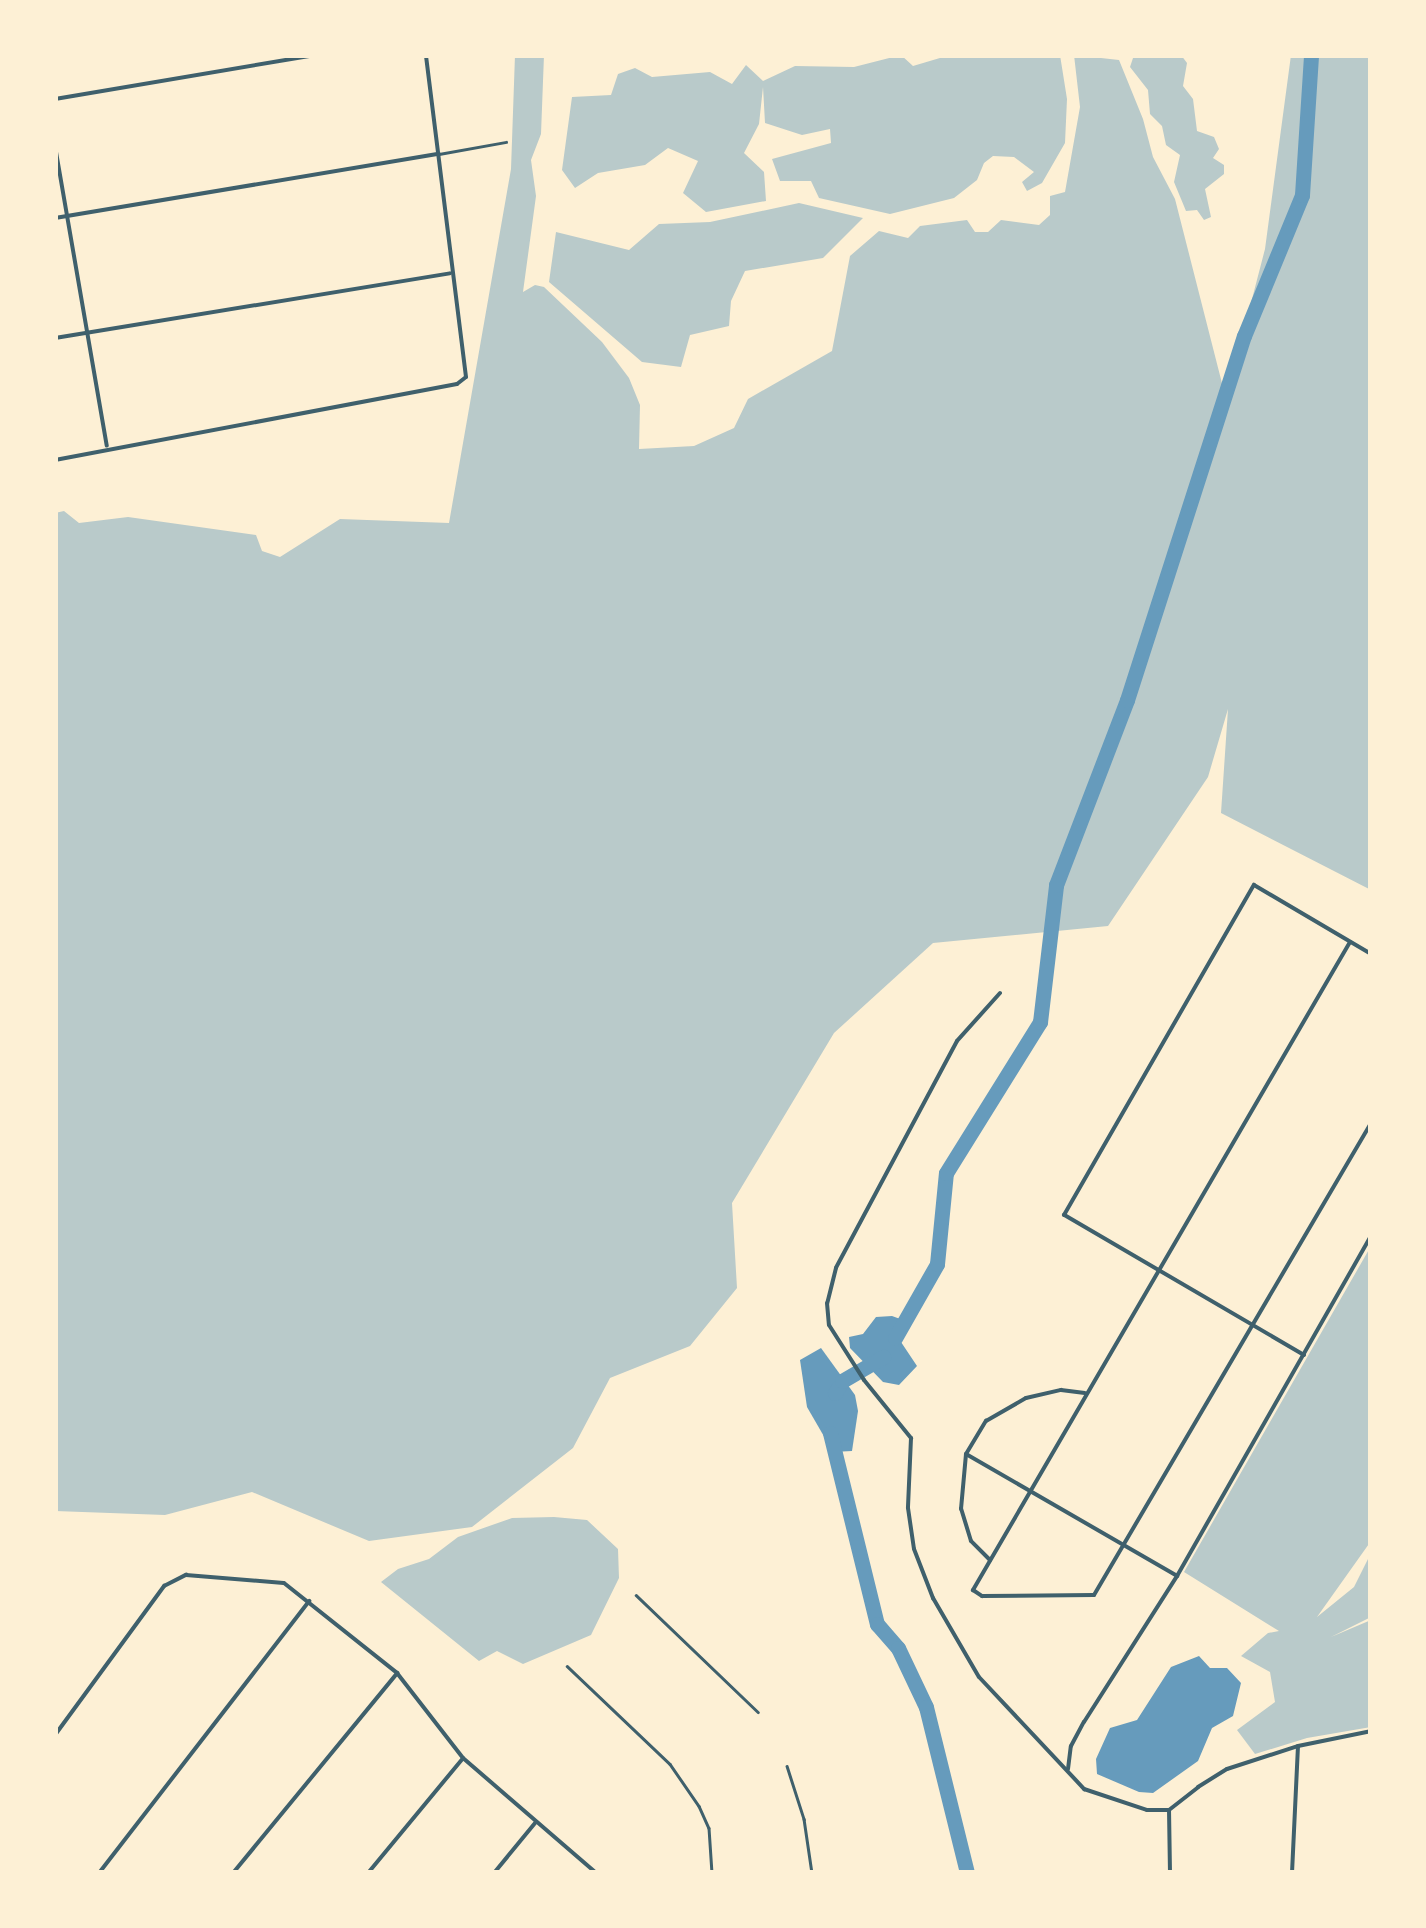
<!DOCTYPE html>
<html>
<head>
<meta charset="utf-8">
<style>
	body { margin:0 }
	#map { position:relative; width:1426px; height:1928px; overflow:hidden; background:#fdf0d5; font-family:Mulish,sans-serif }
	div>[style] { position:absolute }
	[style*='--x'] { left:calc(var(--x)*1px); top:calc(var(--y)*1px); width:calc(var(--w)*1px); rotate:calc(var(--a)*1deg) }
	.green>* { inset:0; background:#b9caca }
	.water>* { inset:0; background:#669bbc }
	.river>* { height:15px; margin:-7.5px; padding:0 7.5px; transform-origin:7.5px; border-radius:7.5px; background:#669bbc }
	.service>* { height:2.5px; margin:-1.25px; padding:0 1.25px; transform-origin:1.25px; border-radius:1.25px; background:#3f606c }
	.minor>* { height:4px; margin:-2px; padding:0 2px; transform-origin:2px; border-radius:2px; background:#3f606c }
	span { translate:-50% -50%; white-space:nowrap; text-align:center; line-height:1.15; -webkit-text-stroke:10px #fdf0d5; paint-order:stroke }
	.frame { position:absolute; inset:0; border:58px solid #fdf0d5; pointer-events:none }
</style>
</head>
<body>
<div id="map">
	<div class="green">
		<div style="clip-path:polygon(515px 55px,544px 55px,541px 134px,531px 160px,536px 196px,523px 292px,535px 285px,544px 287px,602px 342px,629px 378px,640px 405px,639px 449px,694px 446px,734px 428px,748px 399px,832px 351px,850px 256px,879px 231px,908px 238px,920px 226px,967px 220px,975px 232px,988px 232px,1001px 220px,1039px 225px,1050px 215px,1050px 196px,1065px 192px,1080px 107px,1074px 55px,1119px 60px,1143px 119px,1153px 157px,1175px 199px,1226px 399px,1265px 249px,1291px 55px,1371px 55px,1371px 890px,1221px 813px,1228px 709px,1208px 777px,1108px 926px,933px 943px,834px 1033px,732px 1203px,737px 1288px,690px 1346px,610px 1378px,573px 1448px,472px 1527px,369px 1541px,252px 1492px,165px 1515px,55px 1511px,55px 513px,64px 511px,79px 523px,128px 517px,256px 535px,262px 551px,280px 557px,340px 519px,449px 523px,511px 169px)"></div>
		<div style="clip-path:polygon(901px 55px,913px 66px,950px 55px,1060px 55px,1067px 99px,1065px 143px,1042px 183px,1027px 191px,1022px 182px,1034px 172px,1014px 157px,993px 156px,984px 163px,977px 180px,954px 198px,890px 214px,819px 198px,811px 181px,780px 181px,772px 159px,831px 143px,830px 129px,802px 135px,765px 123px,763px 87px,759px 124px,744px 153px,764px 172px,766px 201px,706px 212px,683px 193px,698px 161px,668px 148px,645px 165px,598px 173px,575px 188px,562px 170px,572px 97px,611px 95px,618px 74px,635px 68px,652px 77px,710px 72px,732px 84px,746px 65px,763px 81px,795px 66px,854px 67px)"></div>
		<div style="clip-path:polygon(1134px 55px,1181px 55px,1187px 63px,1183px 86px,1193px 99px,1197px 131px,1214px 137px,1219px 149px,1213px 158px,1224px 165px,1224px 174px,1205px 189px,1211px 217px,1204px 220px,1197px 210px,1186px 211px,1174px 182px,1180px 155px,1166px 145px,1162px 126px,1150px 114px,1148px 90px,1130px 67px)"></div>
		<div style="clip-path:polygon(799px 203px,863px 218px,823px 258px,745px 271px,731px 301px,729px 326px,690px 335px,681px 367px,642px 362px,549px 282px,556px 232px,629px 250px,659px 224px,710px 222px)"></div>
		<div style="clip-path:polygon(1371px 1246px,1371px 1541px,1317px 1617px,1354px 1587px,1371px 1553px,1371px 1617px,1331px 1637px,1371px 1620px,1371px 1727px,1307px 1738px,1255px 1754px,1237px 1730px,1275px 1702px,1270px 1672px,1241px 1656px,1268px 1633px,1279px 1631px,1184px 1572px)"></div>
		<div style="clip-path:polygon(554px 1517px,587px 1520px,618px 1549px,619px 1578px,591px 1635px,523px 1664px,497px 1651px,479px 1661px,381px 1582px,398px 1569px,429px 1559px,458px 1537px,512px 1518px)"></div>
	</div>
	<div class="water">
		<div style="clip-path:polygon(892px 1316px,903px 1320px,901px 1342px,917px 1366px,899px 1385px,883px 1382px,850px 1348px,849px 1337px,863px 1334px,876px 1317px)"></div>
		<div style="clip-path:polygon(821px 1348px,855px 1395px,858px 1411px,852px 1451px,833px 1452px,807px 1407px,800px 1360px)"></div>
		<div style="clip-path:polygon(1199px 1656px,1210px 1668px,1227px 1668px,1241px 1683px,1233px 1716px,1212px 1728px,1198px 1761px,1153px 1793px,1139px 1792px,1097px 1774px,1096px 1759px,1110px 1728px,1137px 1720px,1171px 1667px)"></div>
	</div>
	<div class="river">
		<div style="--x:895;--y:1338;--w:85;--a:-60.4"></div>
		<div style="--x:937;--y:1264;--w:91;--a:-84.4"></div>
		<div style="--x:946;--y:1173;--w:178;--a:-58.1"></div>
		<div style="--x:1040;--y:1022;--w:138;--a:-83.3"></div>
		<div style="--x:1056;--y:885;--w:198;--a:-69"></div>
		<div style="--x:1127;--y:700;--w:382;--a:-72.2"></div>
		<div style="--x:1244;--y:336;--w:152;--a:-67.6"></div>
		<div style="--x:1302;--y:195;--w:140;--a:-86.3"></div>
		<div style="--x:835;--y:1393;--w:14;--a:-60"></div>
		<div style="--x:842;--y:1381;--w:48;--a:-30.3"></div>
		<div style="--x:830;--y:1433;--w:197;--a:76.2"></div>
		<div style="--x:877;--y:1624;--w:32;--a:49"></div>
		<div style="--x:898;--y:1648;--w:65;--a:64.6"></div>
		<div style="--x:926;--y:1707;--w:171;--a:76.1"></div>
	</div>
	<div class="service">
		<div style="--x:439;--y:154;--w:68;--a:-10.2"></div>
		<div style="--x:636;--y:1595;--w:169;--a:43.8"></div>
		<div style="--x:567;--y:1666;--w:142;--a:43.6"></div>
		<div style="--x:670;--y:1764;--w:51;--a:55.4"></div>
		<div style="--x:699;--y:1806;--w:24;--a:66"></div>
		<div style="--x:709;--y:1828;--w:45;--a:86.2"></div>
		<div style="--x:787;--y:1766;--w:56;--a:72.2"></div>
		<div style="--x:804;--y:1819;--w:55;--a:81.6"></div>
	</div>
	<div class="minor">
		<div style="--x:55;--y:99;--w:264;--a:-9.6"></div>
		<div style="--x:55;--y:146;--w:304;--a:80.2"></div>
		<div style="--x:55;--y:218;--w:389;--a:-9.5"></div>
		<div style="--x:55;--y:338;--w:400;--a:-9.3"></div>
		<div style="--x:55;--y:460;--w:409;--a:-10.7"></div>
		<div style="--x:457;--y:384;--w:11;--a:-38"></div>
		<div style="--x:466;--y:377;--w:324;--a:-97.1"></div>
		<div style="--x:1350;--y:942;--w:750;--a:120.19"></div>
		<div style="--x:973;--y:1590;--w:11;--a:34"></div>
		<div style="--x:982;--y:1596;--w:112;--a:-0.5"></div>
		<div style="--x:1094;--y:1595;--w:547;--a:-59.59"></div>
		<div style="--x:1000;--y:993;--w:64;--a:131.9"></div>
		<div style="--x:957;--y:1041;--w:257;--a:118.1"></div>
		<div style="--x:836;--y:1268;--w:36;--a:104"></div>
		<div style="--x:827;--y:1303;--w:22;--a:85"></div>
		<div style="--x:829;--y:1325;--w:65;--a:57.5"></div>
		<div style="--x:864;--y:1380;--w:75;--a:51"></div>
		<div style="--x:911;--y:1438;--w:70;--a:92.5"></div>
		<div style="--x:908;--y:1508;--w:41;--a:81.7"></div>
		<div style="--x:914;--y:1549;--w:53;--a:68.8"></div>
		<div style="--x:933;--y:1598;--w:91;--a:59.8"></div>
		<div style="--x:979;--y:1677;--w:154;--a:46.8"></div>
		<div style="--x:1084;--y:1789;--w:66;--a:18.4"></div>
		<div style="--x:1147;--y:1810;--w:22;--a:0"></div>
		<div style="--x:1304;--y:1355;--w:278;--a:-149.7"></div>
		<div style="--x:1064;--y:1215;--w:381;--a:-60.1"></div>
		<div style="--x:1254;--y:885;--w:136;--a:30.5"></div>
		<div style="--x:966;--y:1454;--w:244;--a:30"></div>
		<div style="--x:990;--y:1560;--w:27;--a:-135"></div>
		<div style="--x:971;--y:1541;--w:34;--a:-107"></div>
		<div style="--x:961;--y:1509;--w:55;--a:-84.8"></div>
		<div style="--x:966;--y:1454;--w:39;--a:-59"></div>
		<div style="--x:986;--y:1421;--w:46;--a:-29.9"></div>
		<div style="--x:1026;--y:1398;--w:36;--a:-13"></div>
		<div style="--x:1061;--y:1390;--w:24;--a:7"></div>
		<div style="--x:55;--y:1735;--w:185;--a:-53.8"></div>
		<div style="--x:164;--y:1586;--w:25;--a:-27"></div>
		<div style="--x:186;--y:1575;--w:98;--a:4.7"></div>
		<div style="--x:284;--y:1583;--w:144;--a:38.5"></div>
		<div style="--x:397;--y:1673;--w:108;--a:52.2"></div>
		<div style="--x:463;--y:1758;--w:176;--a:40.8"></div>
		<div style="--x:1068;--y:1769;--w:23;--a:-83"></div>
		<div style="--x:1071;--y:1746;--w:27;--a:-62"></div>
		<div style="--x:1084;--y:1722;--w:173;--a:-57.5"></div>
		<div style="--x:1177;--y:1576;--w:391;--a:-60.3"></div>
		<div style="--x:99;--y:1873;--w:344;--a:-52.3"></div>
		<div style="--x:233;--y:1873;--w:259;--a:-50.6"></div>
		<div style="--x:368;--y:1873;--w:149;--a:-50.4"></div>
		<div style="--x:494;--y:1873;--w:65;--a:-50.6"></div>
		<div style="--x:1170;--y:1873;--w:63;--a:-90.9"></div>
		<div style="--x:1169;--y:1810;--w:37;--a:-38"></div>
		<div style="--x:1198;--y:1787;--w:34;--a:-32"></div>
		<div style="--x:1227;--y:1769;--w:75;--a:-17.9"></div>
		<div style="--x:1298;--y:1746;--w:75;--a:-11.6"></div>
		<div style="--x:1292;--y:1873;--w:127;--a:-87.3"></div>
	</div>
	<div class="frame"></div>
</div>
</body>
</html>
